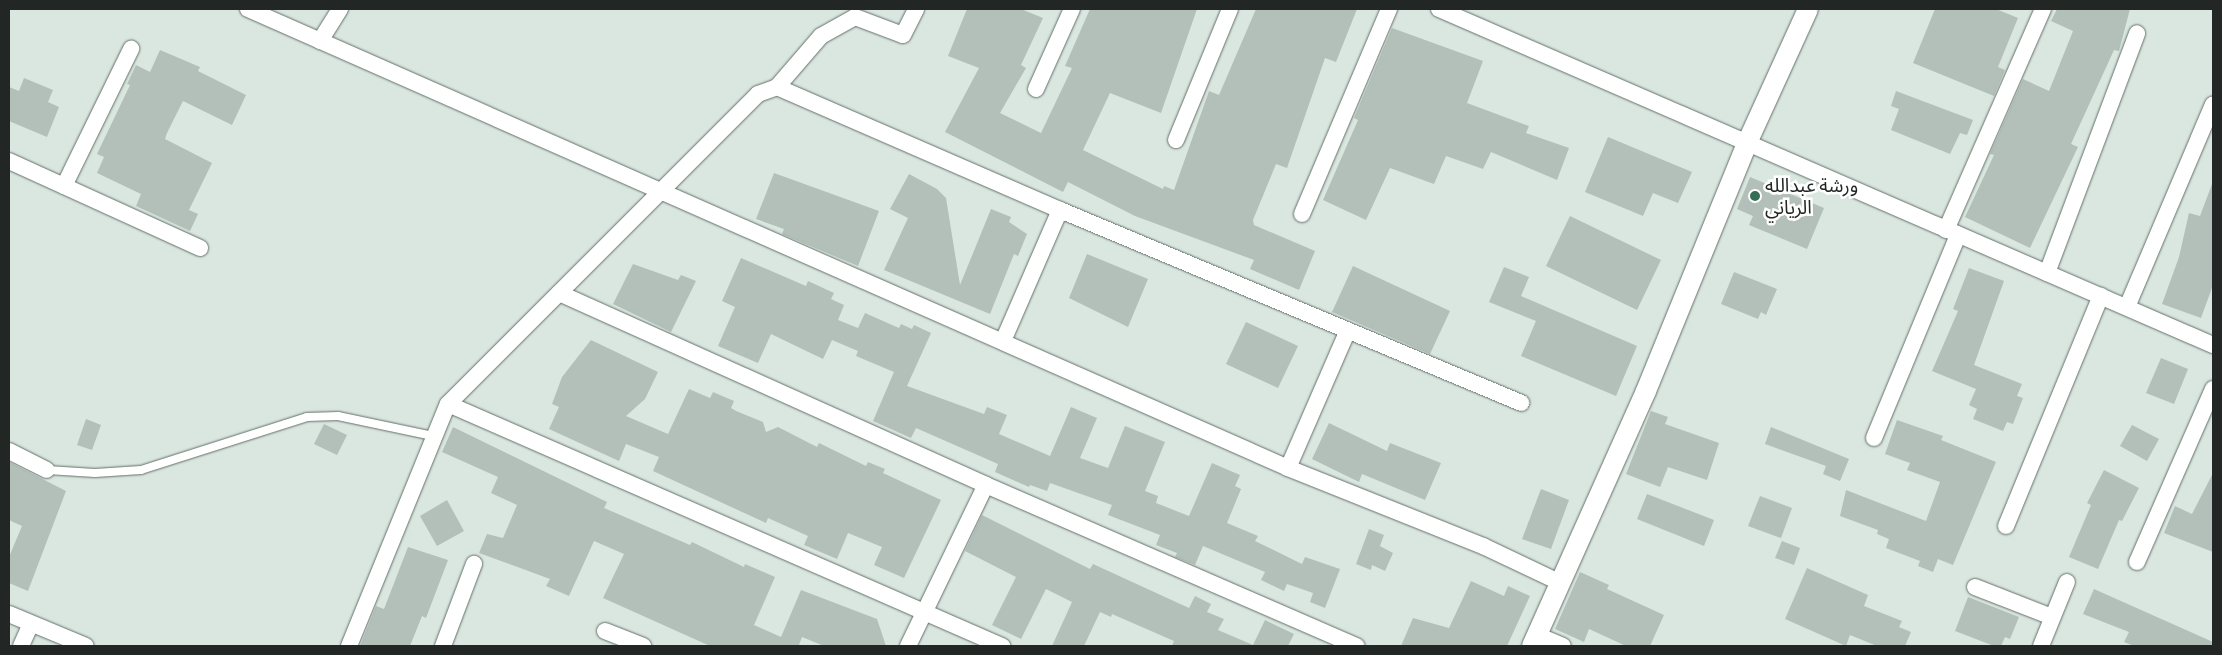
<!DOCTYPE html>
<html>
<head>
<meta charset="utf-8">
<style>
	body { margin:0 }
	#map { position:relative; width:2222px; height:655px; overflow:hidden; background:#dae7e0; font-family:Commissioner,"Noto Sans Arabic",sans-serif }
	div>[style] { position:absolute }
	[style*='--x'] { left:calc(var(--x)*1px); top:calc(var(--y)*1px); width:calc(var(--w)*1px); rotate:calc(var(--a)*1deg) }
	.building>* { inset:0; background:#b3bfb9 }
	.roads { filter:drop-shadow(0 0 1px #646f69) drop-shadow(0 0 1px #646f69) }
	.service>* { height:8px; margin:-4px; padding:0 4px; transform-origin:4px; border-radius:4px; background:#fff }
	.minor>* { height:16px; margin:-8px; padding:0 8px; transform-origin:8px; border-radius:8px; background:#fff }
	.tertiary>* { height:20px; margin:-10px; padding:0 10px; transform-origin:10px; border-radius:10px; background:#fff }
	.dots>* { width:14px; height:14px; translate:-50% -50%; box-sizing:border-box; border:2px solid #fff; border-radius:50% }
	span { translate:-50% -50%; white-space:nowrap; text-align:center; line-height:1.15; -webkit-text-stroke:5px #fff; paint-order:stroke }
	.poi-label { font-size:19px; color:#222624 }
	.left { translate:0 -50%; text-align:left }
	.frame { position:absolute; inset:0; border:10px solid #222624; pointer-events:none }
</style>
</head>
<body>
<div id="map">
	<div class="building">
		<div style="clip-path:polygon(967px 9px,1021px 9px,1043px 18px,1021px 65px,1026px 68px,1000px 113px,1041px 133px,1072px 68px,1065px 66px,1090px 9px,1197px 9px,1161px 113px,1110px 93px,1083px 150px,1163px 189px,1164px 186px,1174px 190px,1209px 91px,1219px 95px,1256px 9px,1357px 9px,1336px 62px,1325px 58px,1287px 168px,1276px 164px,1253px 220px,1254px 225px,1315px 251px,1299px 290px,1250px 269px,1254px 260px,1135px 216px,1068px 182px,1063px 192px,945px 132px,979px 68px,948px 56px)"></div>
		<div style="clip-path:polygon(1935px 9px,1996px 9px,2018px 18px,1998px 67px,2005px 70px,1994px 96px,1913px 63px)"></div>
		<div style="clip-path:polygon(2057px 9px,2130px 9px,2119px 51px,2114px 50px,2071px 144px,2078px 147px,2030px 248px,1965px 217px,1994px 155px,1990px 154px,2023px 79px,2049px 91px,2073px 31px,2051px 21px)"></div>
		<div style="clip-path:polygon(1392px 28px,1483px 61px,1467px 103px,1529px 126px,1526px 133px,1569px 148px,1557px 180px,1491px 152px,1483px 169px,1446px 156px,1434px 184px,1390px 168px,1366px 220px,1323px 200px,1358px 120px,1354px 118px)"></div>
		<div style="clip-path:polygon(160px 50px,200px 67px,198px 71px,246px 95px,232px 125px,183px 101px,167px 133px,165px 139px,212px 163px,189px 210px,198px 214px,190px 231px,136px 206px,141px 194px,97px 173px,104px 157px,97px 154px,130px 85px,127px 84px,136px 65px,150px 72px)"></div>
		<div style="clip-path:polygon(24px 78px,53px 90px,48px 102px,59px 107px,47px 137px,9px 121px,9px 87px,19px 91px)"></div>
		<div style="clip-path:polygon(1896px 91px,1973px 120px,1967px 135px,1960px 133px,1950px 154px,1891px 130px,1899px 109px,1891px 106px)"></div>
		<div style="clip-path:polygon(1608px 137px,1692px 172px,1678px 203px,1653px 193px,1643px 216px,1585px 192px)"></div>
		<div style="clip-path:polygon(774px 173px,879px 211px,858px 266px,782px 234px,784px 229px,756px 219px)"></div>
		<div style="clip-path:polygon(909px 174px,937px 189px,946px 198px,960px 285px,991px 209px,1011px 217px,1009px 222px,1027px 234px,1018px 256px,1014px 254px,990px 314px,884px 270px,908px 218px,890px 209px)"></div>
		<div style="clip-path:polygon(1750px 177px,1824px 208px,1807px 249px,1749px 225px,1753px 216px,1737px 209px)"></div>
		<div style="clip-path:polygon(2212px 184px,2213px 285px,2201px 318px,2162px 304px,2179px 257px,2189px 213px,2200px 216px)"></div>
		<div style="clip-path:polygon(1570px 216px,1661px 260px,1637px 310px,1546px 266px)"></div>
		<div style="clip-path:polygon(1087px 254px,1148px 279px,1128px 327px,1069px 298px)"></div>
		<div style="clip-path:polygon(741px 258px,806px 286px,808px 281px,834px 293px,831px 299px,844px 305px,838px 320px,858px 328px,865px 313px,899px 328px,901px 324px,912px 329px,914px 325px,931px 333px,907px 386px,984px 414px,987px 407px,1007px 415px,999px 434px,1050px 456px,1071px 407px,1097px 418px,1080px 458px,1108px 468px,1125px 426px,1165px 442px,1145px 491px,1158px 496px,1156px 503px,1189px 516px,1212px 463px,1240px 475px,1235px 486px,1241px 489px,1227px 523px,1258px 536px,1255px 541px,1302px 564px,1305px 557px,1340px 569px,1325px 608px,1310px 602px,1313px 593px,1287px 584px,1284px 591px,1261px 580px,1265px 572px,1203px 546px,1195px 565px,1175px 557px,1177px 553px,1156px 545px,1160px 535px,1108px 515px,1112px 505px,1050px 483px,1047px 491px,1030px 485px,1029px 487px,995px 472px,998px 464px,916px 428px,911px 438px,873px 421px,894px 372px,856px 356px,858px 351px,832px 340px,823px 359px,771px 334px,758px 363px,718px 346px,735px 307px,722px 301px)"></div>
		<div style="clip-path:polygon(633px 264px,678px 280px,681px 275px,696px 281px,671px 332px,613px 304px)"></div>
		<div style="clip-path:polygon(1353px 266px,1450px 311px,1430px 354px,1332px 312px)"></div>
		<div style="clip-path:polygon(1504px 267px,1529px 277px,1521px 296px,1637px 346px,1616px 396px,1521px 356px,1536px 321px,1489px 302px)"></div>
		<div style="clip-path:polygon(1969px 268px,2004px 281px,1974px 365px,2022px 384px,2017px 396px,2023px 398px,2013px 424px,2007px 422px,2003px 431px,1973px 419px,1977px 409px,1969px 405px,1976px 389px,1932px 371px,1958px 311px,1953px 309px)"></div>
		<div style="clip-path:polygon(1734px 272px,1777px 289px,1766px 315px,1761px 312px,1758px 319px,1721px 304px)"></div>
		<div style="clip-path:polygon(1246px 322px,1298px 346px,1278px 388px,1226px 364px)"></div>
		<div style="clip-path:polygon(591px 340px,658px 372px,645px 399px,626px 416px,668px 434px,689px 389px,710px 398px,713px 392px,734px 401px,731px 408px,736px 411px,763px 422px,766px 432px,778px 427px,817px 447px,819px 443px,866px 466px,868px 462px,885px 469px,883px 473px,941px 500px,904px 578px,874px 565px,882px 547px,848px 533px,837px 559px,804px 545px,808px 536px,768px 518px,766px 523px,653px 471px,659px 457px,626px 444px,619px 461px,549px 429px,559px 407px,552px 404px,562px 377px)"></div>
		<div style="clip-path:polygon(2161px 358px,2188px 369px,2174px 404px,2146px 393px)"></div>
		<div style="clip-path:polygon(1651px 411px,1668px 417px,1665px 424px,1719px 443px,1707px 480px,1668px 467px,1660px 487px,1626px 474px)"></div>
		<div style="clip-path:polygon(86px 419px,101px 425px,92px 450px,77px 445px)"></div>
		<div style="clip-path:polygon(1897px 420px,1943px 436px,1941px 440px,1996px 462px,1953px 565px,1938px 559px,1933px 572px,1918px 566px,1920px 561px,1886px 548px,1889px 539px,1877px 534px,1878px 530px,1840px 516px,1846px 490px,1926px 521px,1940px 482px,1907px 470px,1910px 463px,1885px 454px)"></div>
		<div style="clip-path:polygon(1329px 423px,1387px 451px,1390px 443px,1441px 463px,1425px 500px,1362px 474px,1359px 482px,1312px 459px)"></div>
		<div style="clip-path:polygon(324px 424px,347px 435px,337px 455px,314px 444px)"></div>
		<div style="clip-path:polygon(2132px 425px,2159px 439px,2147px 461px,2120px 446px)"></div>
		<div style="clip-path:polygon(453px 427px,607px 502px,604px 508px,690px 545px,692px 542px,744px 567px,745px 564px,775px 577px,754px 625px,781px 637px,801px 590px,877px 619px,886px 646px,824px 646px,802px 637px,799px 645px,802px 646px,710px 646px,603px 598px,624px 554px,594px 541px,569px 596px,546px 586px,550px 579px,479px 553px,487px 534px,503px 538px,517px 505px,491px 493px,498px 477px,442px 452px)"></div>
		<div style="clip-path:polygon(1771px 427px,1849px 459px,1840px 481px,1823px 474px,1826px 466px,1765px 444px)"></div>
		<div style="clip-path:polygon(9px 462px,66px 491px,28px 591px,9px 583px,9px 557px,22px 526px,9px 520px)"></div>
		<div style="clip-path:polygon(2104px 470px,2139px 488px,2122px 521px,2119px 520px,2098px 569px,2069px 557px,2091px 505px,2087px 503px)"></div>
		<div style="clip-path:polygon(2213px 473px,2213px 552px,2164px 533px,2175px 506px,2192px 514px)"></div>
		<div style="clip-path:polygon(1541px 489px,1569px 500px,1551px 549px,1522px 539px)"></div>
		<div style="clip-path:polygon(1647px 494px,1714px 520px,1704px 546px,1637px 519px)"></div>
		<div style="clip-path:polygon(1760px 496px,1792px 508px,1781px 538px,1748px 526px)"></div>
		<div style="clip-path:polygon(447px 500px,464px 531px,437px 546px,420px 516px)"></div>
		<div style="clip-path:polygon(982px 515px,1090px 569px,1093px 564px,1189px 608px,1195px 596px,1211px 604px,1207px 612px,1224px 619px,1218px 630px,1253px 645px,1265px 620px,1294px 634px,1288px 646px,1172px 646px,1174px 641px,1112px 614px,1111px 617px,1100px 612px,1084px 646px,1052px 646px,1072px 602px,1046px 589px,1021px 639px,992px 625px,1016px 577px,965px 551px)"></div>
		<div style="clip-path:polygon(1369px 529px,1384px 535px,1380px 546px,1393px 553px,1385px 571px,1372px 565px,1371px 570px,1356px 564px)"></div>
		<div style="clip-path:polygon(1782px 541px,1800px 548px,1794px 565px,1775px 558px)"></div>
		<div style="clip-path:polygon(408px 547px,448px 560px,426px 618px,422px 616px,410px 646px,360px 646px,376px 606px,384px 609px)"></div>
		<div style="clip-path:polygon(1807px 568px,1868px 595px,1864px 606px,1902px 621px,1899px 627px,1911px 632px,1905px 646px,1877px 646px,1850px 635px,1846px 646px,1785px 619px)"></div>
		<div style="clip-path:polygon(1580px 572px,1609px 585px,1607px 589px,1664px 615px,1650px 646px,1626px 646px,1589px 629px,1584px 642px,1555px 629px)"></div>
		<div style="clip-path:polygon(1471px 581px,1504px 596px,1508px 586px,1530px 596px,1507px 646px,1401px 646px,1413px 618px,1449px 628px)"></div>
		<div style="clip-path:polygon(2094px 589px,2213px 642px,2213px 646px,2134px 646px,2124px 642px,2129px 632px,2083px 614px)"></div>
		<div style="clip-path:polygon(1968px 597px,2019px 617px,2010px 639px,2005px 637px,2001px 646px,1994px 646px,1955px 631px)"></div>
	</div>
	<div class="roads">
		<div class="service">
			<div style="--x:47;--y:470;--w:48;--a:3.6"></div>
			<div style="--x:95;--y:473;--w:46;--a:-3.7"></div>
			<div style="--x:141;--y:470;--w:174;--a:-17.7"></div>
			<div style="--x:307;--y:417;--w:31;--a:-2"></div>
			<div style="--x:338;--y:416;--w:97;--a:11.9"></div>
		</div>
		<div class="minor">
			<div style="--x:248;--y:9;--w:1137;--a:23.81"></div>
			<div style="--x:1288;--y:468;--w:210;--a:21.8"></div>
			<div style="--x:1483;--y:546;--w:86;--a:25.4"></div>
			<div style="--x:1439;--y:9;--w:844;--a:23.47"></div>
			<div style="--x:320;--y:41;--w:38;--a:-58"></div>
			<div style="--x:777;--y:87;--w:67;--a:-49.2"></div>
			<div style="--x:821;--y:36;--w:39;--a:-29"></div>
			<div style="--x:855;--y:17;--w:51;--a:20.6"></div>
			<div style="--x:903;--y:35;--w:29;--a:-63"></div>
			<div style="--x:1036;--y:89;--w:88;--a:-65.8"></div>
			<div style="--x:1176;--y:140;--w:142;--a:-67.6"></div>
			<div style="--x:9;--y:161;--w:210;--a:24.5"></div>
			<div style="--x:64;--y:186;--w:153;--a:-63.9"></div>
			<div style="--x:1302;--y:214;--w:223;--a:-67"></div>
			<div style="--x:1946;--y:230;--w:241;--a:-66.3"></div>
			<div style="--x:2047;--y:273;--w:256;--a:-69.4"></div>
			<div style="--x:559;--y:293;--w:468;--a:24.2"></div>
			<div style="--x:986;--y:485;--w:404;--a:23.5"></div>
			<div style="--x:2127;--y:307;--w:220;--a:-67"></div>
			<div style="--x:1003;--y:341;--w:143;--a:-66.5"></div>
			<div style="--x:448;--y:404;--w:605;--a:23.6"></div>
			<div style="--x:1874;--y:438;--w:220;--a:-67.5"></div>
			<div style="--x:9;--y:451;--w:42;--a:26.6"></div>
			<div style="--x:1288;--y:468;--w:148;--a:-66.5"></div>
			<div style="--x:2006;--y:526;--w:249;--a:-67.6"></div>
			<div style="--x:2137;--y:562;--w:189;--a:-66.3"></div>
			<div style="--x:1975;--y:587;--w:83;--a:21.3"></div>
			<div style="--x:9;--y:614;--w:83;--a:22.6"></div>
			<div style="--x:605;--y:631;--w:41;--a:21.5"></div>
			<div style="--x:1537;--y:635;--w:28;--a:23"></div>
			<div style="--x:21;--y:646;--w:24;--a:-66"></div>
			<div style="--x:349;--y:646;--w:261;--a:-67.8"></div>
			<div style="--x:448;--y:404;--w:438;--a:-45"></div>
			<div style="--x:758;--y:94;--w:20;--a:-20"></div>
			<div style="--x:777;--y:87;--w:309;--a:23.5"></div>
			<div style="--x:1060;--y:210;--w:500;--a:22.7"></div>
			<div style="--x:443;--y:646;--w:88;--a:-69.3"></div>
			<div style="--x:908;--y:646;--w:179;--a:-64.2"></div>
			<div style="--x:2041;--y:646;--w:69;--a:-67.9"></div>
		</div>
		<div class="tertiary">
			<div style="--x:1532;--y:646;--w:279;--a:-65.9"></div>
			<div style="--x:1646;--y:391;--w:268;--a:-67.8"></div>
			<div style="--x:1747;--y:143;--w:147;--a:-65.5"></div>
		</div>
	</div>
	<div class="dots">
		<div style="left:1755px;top:196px;background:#366d55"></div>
	</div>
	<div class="poi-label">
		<span class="left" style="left:1765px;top:196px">ورشة عبدالله<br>الرياني</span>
	</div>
	<div class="frame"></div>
</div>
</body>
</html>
